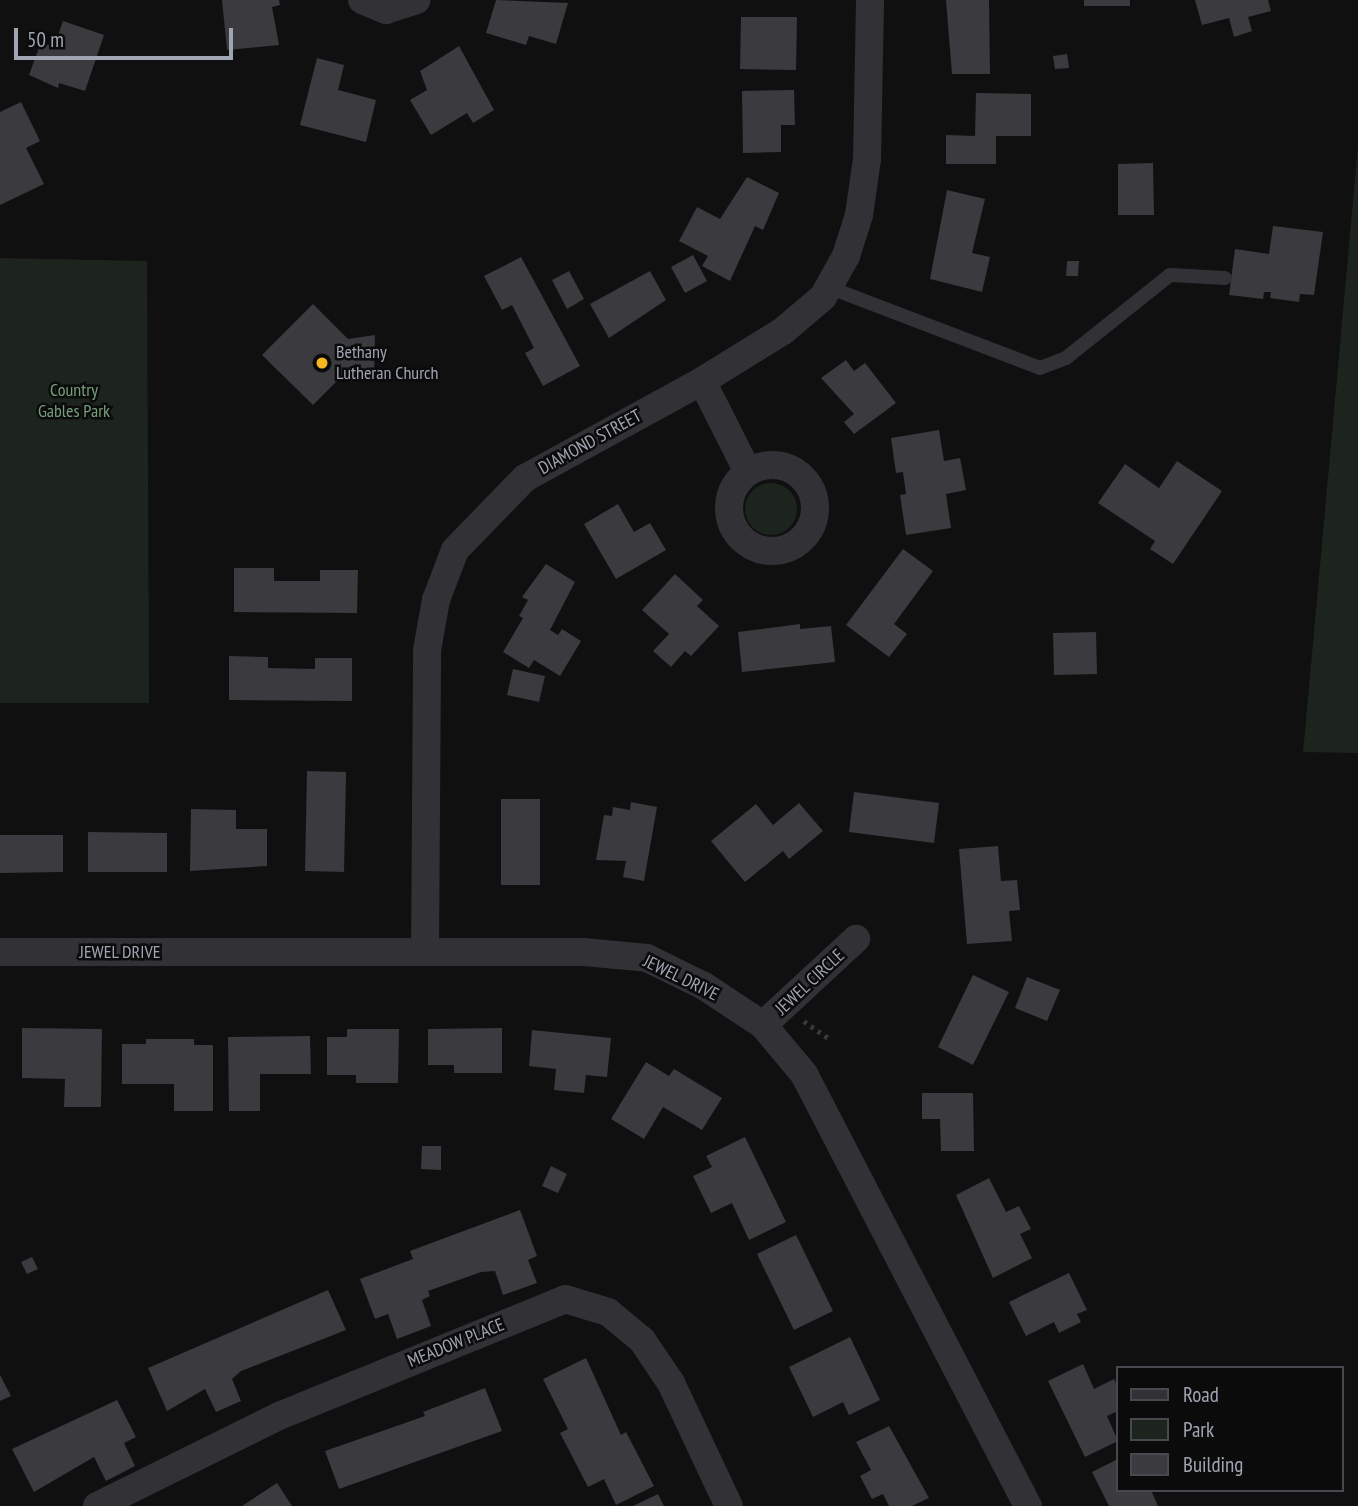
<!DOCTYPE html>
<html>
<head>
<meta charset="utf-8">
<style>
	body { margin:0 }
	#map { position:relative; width:1358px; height:1506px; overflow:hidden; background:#101011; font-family:"PT Sans Narrow",sans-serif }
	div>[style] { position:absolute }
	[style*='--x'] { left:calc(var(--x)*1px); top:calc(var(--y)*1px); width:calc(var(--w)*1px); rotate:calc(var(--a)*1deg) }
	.green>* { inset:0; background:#1c241d }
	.round { border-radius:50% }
	.building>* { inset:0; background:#3a3a3f }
	.path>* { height:4.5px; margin-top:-2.25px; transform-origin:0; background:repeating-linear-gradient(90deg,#37383d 0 3.5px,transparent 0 8.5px) }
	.service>* { height:14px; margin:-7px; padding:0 7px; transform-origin:7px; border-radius:7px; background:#313136 }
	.minor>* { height:28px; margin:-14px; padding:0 14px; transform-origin:14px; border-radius:14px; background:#313136 }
	.minor>.ring { margin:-14px; padding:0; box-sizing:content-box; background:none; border:28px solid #313136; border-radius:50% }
	.dots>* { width:19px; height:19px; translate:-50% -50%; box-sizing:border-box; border:4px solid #0b0b0c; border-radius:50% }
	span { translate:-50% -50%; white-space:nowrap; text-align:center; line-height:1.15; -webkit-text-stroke:5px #0b0b0c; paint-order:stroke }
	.poi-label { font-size:18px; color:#a0a5b3 }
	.left { translate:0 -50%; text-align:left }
	.park-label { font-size:18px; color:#769f7a }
	.street-label { font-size:18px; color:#a0a5b3 }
	.legend { position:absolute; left:1116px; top:1366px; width:228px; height:126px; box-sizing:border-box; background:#0b0b0c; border:2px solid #47494f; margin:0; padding:9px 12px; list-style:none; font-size:21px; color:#a0a5b3 }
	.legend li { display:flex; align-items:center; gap:14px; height:35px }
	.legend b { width:35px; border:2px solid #47494f }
	.scale { position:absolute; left:14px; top:28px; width:219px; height:32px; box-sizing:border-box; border:4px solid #a0a5b3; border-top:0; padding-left:9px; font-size:21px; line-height:24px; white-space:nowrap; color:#a0a5b3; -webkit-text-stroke:5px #0b0b0c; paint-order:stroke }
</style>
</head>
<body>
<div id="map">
	<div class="green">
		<div style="clip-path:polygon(1358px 146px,1358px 753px,1303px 752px,1309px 687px)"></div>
		<div style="clip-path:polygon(0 258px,147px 261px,149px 703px,0 703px)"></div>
		<div class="round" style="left:745px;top:483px;width:52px;height:52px"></div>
	</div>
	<div class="building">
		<div style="clip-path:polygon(222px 0,279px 0,280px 5px,272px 7px,279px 45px,227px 50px)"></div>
		<div style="clip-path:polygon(496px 0,568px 3px,556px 44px,529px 36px,526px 45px,486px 33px)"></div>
		<div style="clip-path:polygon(946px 0,989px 0,990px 74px,952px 74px)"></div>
		<div style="clip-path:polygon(1084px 0,1130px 0,1130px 6px,1084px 6px)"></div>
		<div style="clip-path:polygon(1195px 0,1268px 0,1271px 11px,1248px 17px,1252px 31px,1234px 37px,1229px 18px,1202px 25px)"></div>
		<div style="clip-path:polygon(741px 17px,797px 17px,796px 70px,740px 69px)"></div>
		<div style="clip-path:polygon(63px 21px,104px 35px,85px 91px,59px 83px,58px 88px,29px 75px,41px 42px,54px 47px)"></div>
		<div style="clip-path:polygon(459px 46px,494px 110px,473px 123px,467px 113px,431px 135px,410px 100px,427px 90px,420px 71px)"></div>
		<div style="clip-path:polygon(1067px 54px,1069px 68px,1055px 69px,1053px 56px)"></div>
		<div style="clip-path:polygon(317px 58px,344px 65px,338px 90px,376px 100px,366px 142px,300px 125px)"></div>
		<div style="clip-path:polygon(794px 90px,795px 125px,781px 125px,781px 152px,743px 153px,742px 91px)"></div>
		<div style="clip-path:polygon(976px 93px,1031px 94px,1031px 136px,996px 136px,996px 164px,946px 164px,946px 135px,975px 136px)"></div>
		<div style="clip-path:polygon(21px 102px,40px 141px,26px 148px,44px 184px,0 205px,0 112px)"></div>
		<div style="clip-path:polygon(1153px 163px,1154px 215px,1118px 215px,1118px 164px)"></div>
		<div style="clip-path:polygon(747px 177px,779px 193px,763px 230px,755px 226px,730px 281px,702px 266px,708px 256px,679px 241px,697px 207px,720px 219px)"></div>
		<div style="clip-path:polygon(947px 190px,985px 199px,972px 253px,990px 257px,982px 292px,930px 279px)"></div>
		<div style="clip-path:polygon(1273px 226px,1323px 232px,1314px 295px,1300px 294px,1299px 302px,1270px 298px,1271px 292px,1264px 292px,1263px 299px,1229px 295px,1235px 249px,1269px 254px)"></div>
		<div style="clip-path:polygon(693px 255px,707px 281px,685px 293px,671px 267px)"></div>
		<div style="clip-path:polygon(521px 257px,580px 366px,543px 386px,525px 353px,534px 348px,512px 305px,502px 310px,484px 276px)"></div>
		<div style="clip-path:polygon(1067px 261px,1079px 261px,1078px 276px,1066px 276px)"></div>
		<div style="clip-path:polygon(569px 271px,584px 299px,567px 309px,552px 280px)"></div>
		<div style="clip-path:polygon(650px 271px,666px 300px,609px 338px,590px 304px)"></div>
		<div style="clip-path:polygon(313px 304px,348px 339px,375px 335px,374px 376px,347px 371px,313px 405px,262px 355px)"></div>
		<div style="clip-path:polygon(846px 360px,854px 371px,865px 363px,896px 403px,854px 434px,844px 422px,854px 414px,821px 378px)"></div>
		<div style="clip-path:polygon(939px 430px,944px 461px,960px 458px,966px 490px,946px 494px,951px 528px,906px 535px,900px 495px,906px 494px,903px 472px,896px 473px,891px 438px)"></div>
		<div style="clip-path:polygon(1177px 461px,1222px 491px,1173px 564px,1150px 549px,1155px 541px,1098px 503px,1125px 464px,1159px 488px)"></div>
		<div style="clip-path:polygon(618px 504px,634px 532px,650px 523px,666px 550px,616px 579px,584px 524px)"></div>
		<div style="clip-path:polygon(903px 549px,933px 571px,894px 624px,907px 634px,889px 657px,846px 625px)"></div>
		<div style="clip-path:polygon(546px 564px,575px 582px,550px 630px,558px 635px,562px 629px,581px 641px,560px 676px,534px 660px,529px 668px,503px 652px,523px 618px,519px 616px,528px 600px,522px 597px)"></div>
		<div style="clip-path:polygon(234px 568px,274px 568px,274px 581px,320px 581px,320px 570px,358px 570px,357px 613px,234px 612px)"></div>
		<div style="clip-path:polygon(675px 574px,703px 600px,697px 606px,719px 626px,691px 656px,685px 651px,671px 667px,653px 651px,669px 634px,642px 610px)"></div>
		<div style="clip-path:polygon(800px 624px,800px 629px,831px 626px,835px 662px,742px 672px,738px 632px)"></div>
		<div style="clip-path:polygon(1096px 632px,1097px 674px,1054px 675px,1053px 633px)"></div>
		<div style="clip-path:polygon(229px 656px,268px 657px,268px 668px,315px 669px,315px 658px,352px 658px,352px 701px,229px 700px)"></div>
		<div style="clip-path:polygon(513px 669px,545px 676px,539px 702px,507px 695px)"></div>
		<div style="clip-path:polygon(307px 771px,346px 772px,344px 872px,305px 871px)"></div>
		<div style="clip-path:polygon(854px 792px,939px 803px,934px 843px,849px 832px)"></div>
		<div style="clip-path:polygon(501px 799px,540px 799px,540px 885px,501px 885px)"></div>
		<div style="clip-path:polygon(631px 802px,657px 807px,644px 881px,623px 877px,626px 861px,596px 860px,604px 815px,612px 816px,613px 807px,630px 810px)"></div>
		<div style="clip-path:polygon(799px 803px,823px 831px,789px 859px,783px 851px,745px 882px,711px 841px,756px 804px,773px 825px)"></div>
		<div style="clip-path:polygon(191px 809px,236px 810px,236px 829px,267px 829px,267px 866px,190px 871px)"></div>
		<div style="clip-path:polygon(88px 832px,167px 833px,167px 872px,88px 872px)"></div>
		<div style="clip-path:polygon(0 835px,63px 835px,63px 872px,0 873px)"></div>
		<div style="clip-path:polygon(998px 846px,1001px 881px,1017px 880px,1020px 910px,1009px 911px,1012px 941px,967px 944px,959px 849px)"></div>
		<div style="clip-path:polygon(973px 975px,1009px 992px,973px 1065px,938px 1047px)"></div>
		<div style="clip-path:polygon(1027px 977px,1060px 990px,1047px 1021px,1015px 1008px)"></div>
		<div style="clip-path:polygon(22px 1028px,102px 1029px,101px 1107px,64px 1107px,65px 1079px,22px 1078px)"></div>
		<div style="clip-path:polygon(502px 1028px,502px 1073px,454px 1073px,454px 1065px,428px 1065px,428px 1029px)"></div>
		<div style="clip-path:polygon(347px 1029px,399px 1029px,398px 1083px,356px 1083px,356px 1075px,327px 1075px,327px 1037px,347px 1037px)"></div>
		<div style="clip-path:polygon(532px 1030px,611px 1038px,607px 1077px,586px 1075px,584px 1093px,554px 1090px,556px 1069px,529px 1066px)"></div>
		<div style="clip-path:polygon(310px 1036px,311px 1074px,260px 1074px,260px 1111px,229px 1111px,228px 1037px)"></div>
		<div style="clip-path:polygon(146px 1039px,194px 1039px,194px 1045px,213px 1045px,213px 1111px,174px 1111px,174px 1084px,122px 1084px,122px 1044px,146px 1044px)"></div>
		<div style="clip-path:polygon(646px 1062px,669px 1076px,674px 1069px,722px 1098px,702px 1130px,663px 1107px,644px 1139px,611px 1119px)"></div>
		<div style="clip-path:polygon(922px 1093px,973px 1093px,974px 1151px,941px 1151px,940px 1119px,922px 1119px)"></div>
		<div style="clip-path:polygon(745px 1137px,786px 1222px,749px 1240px,732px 1203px,711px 1213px,693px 1176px,712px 1167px,706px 1156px)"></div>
		<div style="clip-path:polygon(422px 1146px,441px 1146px,441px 1170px,421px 1169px)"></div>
		<div style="clip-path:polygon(551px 1166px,567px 1174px,558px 1193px,542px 1186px)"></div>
		<div style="clip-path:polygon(989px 1178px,1006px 1212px,1019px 1206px,1031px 1229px,1020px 1234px,1032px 1258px,993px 1278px,956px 1195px)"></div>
		<div style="clip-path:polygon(520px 1210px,537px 1256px,528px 1260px,537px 1283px,503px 1295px,495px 1271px,481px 1272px,428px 1291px,430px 1296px,422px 1300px,431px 1326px,397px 1339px,388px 1314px,375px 1319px,360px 1279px,413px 1259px,410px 1251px)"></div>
		<div style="clip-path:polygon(796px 1235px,833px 1311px,794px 1330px,757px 1254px)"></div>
		<div style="clip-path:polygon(32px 1257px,38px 1269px,27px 1274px,21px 1262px)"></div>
		<div style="clip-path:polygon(1069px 1273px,1087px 1310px,1077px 1314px,1081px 1322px,1059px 1333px,1054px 1322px,1026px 1336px,1009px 1302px)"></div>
		<div style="clip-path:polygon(328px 1290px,346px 1330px,241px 1371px,232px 1379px,241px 1401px,216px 1412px,205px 1389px,167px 1411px,148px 1368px)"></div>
		<div style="clip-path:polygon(850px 1337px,880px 1400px,849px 1415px,843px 1402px,813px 1417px,789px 1367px)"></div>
		<div style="clip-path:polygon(586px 1358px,621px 1435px,626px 1432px,654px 1486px,616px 1505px,604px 1479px,588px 1487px,560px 1433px,568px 1429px,543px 1379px)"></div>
		<div style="clip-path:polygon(1083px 1364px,1094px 1389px,1114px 1379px,1118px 1387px,1118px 1411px,1107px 1416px,1118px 1441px,1085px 1457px,1048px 1381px)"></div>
		<div style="clip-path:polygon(0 1375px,11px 1396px,0 1401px)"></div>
		<div style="clip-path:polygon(485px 1388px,502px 1431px,339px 1489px,325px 1451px,425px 1416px,423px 1412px)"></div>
		<div style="clip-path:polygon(117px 1400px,136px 1437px,124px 1443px,135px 1466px,106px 1481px,94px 1457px,34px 1492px,12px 1449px)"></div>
		<div style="clip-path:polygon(889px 1426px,929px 1498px,912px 1506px,889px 1506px,883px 1494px,872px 1499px,860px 1476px,871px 1470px,856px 1442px)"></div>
		<div style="clip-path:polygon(1118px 1459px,1118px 1490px,1151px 1490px,1158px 1506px,1109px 1506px,1092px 1472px)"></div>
		<div style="clip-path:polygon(277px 1483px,292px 1506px,242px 1506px)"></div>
		<div style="clip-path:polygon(658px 1494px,664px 1506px,633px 1506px)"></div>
	</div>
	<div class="path">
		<div style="--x:804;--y:1021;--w:29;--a:35"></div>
	</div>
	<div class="service">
		<div style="--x:828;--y:287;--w:227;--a:20.9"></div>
		<div style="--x:1040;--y:368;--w:28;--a:-21"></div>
		<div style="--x:1066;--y:358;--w:133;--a:-38.6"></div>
		<div style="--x:1170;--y:275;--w:55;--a:3.1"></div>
	</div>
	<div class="minor">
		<div style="--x:362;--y:0;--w:26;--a:23"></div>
		<div style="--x:386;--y:10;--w:32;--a:-18"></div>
		<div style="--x:702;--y:381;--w:102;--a:63.2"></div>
		<div class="ring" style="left:729px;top:465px;width:58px;height:58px"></div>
		<div style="--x:0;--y:952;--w:584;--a:0"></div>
		<div style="--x:584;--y:952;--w:63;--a:5.4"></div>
		<div style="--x:647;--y:958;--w:64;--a:26.2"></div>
		<div style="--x:704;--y:986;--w:71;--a:33.5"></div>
		<div style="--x:763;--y:1025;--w:64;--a:50.1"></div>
		<div style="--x:804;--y:1074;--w:487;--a:62.6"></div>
		<div style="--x:425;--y:952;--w:302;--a:-89.6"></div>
		<div style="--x:427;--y:650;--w:51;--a:-79.8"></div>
		<div style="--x:436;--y:600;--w:53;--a:-69.2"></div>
		<div style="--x:455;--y:550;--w:100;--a:-45.8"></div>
		<div style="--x:525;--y:478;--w:202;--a:-28.7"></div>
		<div style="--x:702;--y:381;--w:95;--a:-31.7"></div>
		<div style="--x:783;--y:331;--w:52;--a:-40.4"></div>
		<div style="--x:823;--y:297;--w:47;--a:-60.7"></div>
		<div style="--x:846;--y:256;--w:43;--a:-72.4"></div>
		<div style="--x:859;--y:215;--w:57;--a:-81.9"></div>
		<div style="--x:867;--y:159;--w:159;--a:-88.9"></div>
		<div style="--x:763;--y:1025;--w:127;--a:-42.8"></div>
		<div style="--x:97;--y:1506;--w:203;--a:-26.3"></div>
		<div style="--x:279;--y:1416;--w:309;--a:-22.2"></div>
		<div style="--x:565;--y:1299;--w:45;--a:16.8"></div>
		<div style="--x:608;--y:1312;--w:44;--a:39.5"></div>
		<div style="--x:642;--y:1340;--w:52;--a:56"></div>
		<div style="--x:671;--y:1383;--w:136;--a:64.8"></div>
	</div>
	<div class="dots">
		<div style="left:322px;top:363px;background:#f7b722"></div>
	</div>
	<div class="poi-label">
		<span class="left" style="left:336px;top:363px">Bethany<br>Lutheran Church</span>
	</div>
	<div class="park-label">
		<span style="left:74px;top:401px">Country<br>Gables Park</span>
	</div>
	<div class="street-label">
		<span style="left:590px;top:442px;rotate:-29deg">DIAMOND STREET</span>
		<span style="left:120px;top:952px">JEWEL DRIVE</span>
		<span style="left:681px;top:978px;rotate:26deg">JEWEL DRIVE</span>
		<span style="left:810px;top:982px;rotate:-43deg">JEWEL CIRCLE</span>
		<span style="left:456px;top:1343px;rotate:-22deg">MEADOW PLACE</span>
	</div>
	<ul class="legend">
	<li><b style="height:9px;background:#313136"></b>Road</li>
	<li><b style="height:19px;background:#1c241d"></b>Park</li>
	<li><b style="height:19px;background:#3a3a3f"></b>Building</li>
	</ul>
	<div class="scale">50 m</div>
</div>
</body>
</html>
